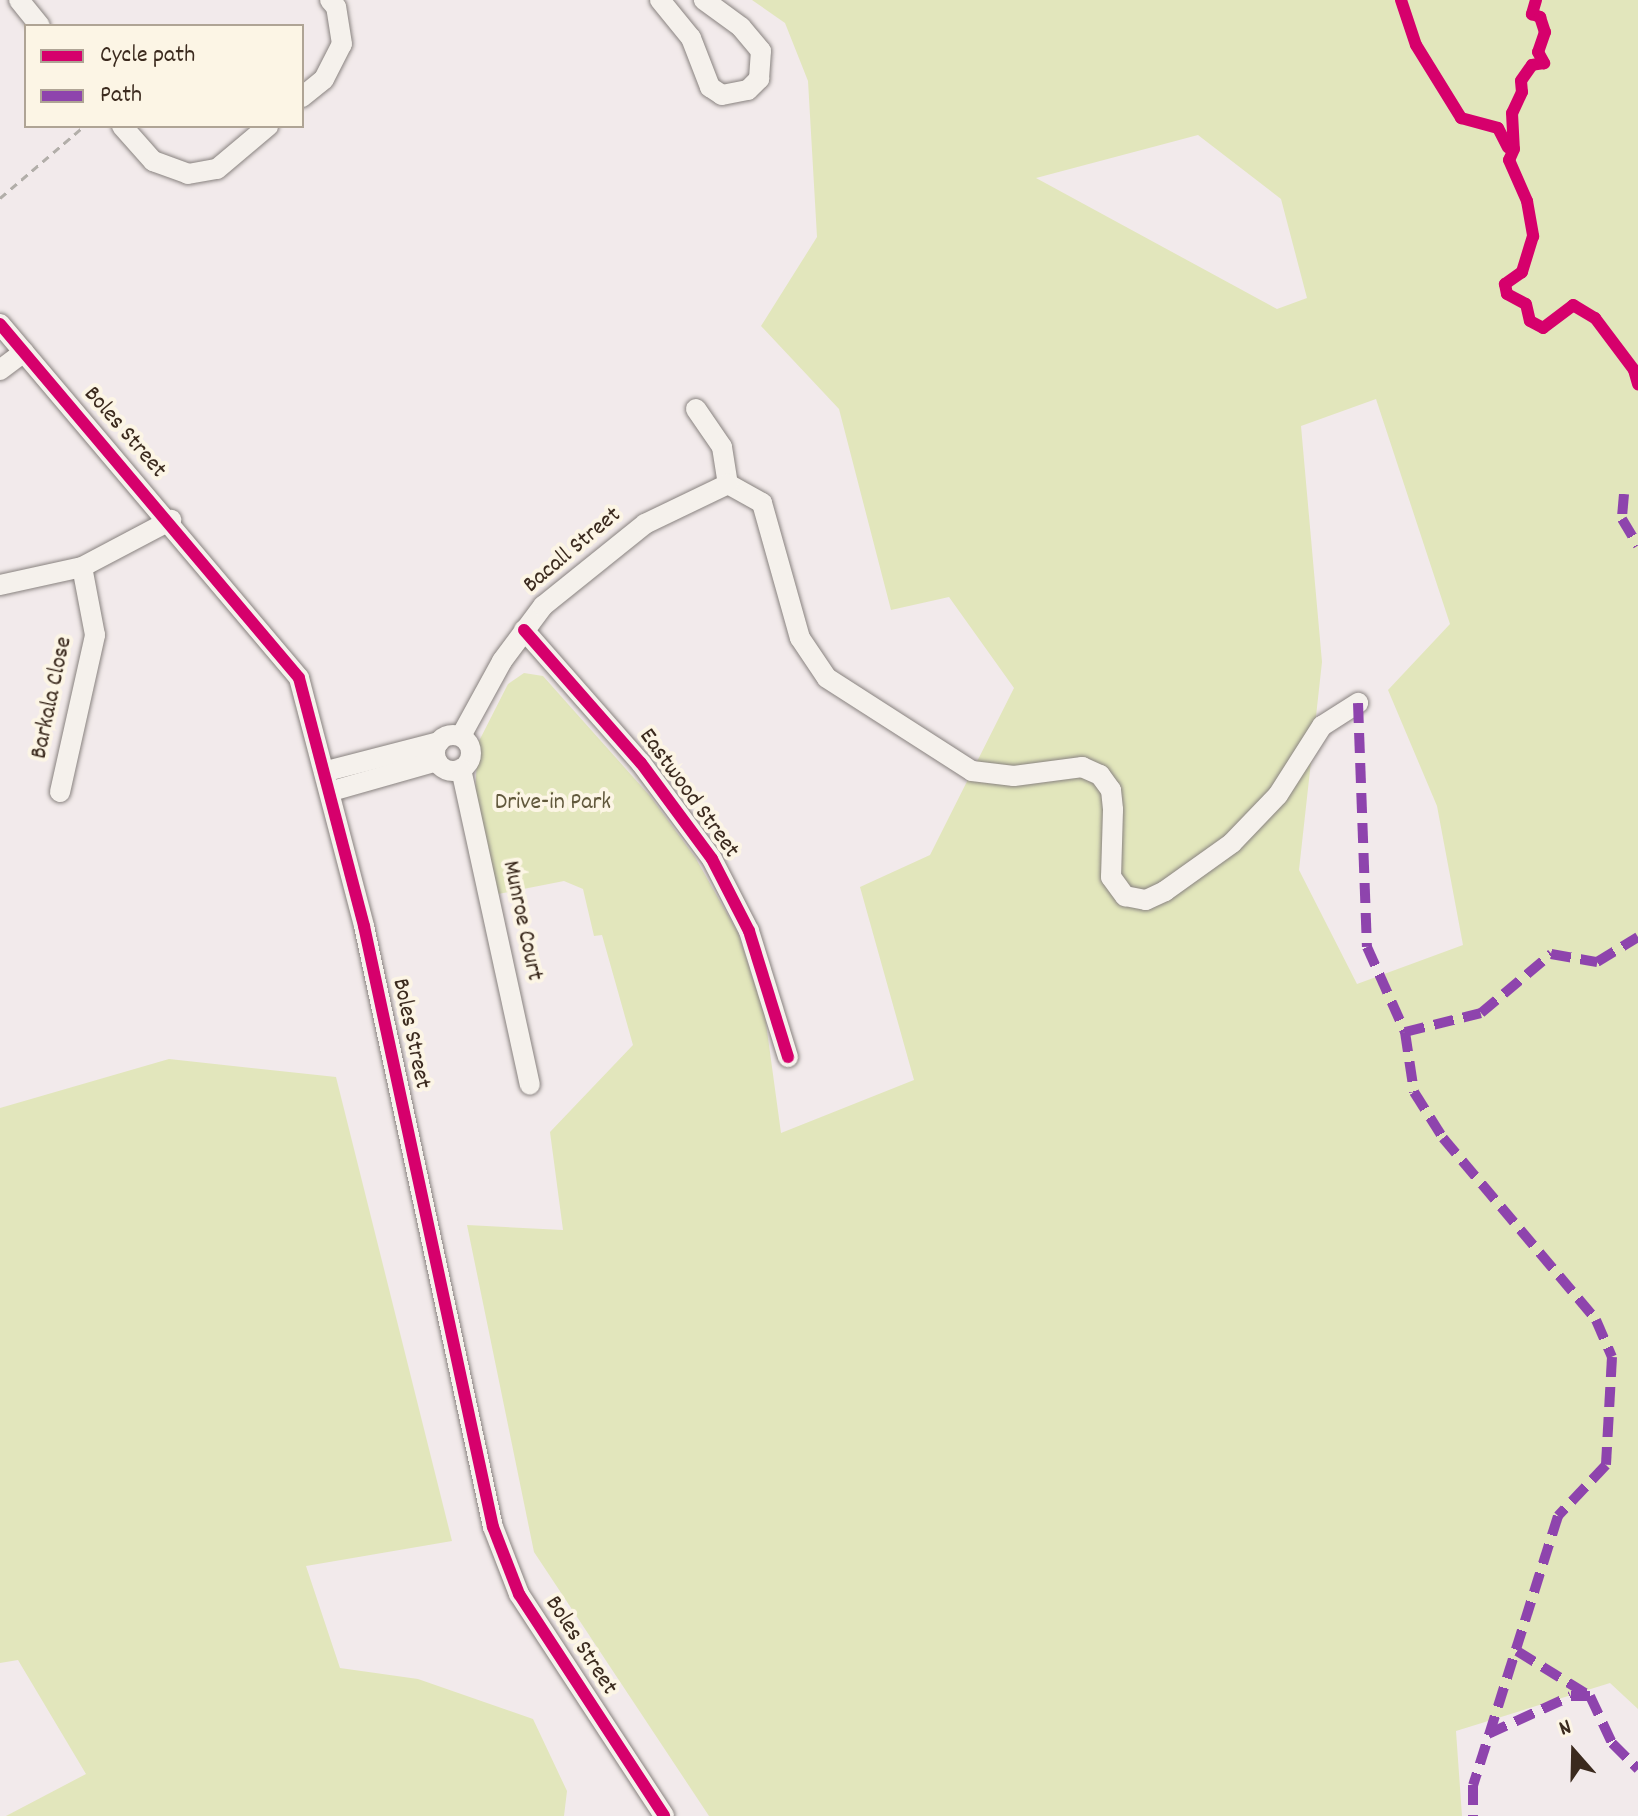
<!DOCTYPE html>
<html>
<head>
<meta charset="utf-8">
<style>
	body { margin:0 }
	#map { position:relative; width:1638px; height:1816px; overflow:hidden; background:#f2eaeb; font-family:Dekko,sans-serif }
	div>[style] { position:absolute }
	[style*='--x'] { left:calc(var(--x)*1px); top:calc(var(--y)*1px); width:calc(var(--w)*1px); rotate:calc(var(--a)*1deg) }
	.green>* { inset:0; background:#e2e6bc }
	.path>* { height:3px; margin-top:-1.5px; transform-origin:0; background:repeating-linear-gradient(90deg,#b2aea9 0 8px,transparent 0 14px) }
	.roads { filter:drop-shadow(0 0 2px #88827f) drop-shadow(0 0 2px #88827f) }
	.minor>* { height:20px; margin:-10px; padding:0 10px; transform-origin:10px; border-radius:10px; background:#f5f1ec }
	.minor>.ring { margin:-10px; padding:0; box-sizing:content-box; background:none; border:20px solid #f5f1ec; border-radius:50% }
	.quiet>* { height:10px; margin-top:-5px; transform-origin:0; background:repeating-linear-gradient(90deg,#8e44ad 0 20px,transparent 0 30px) }
	.cycleway>* { height:12px; margin:-6px; padding:0 6px; transform-origin:6px; border-radius:6px; background:#d6006c }
	span { translate:-50% -50%; white-space:nowrap; text-align:center; line-height:1.15; -webkit-text-stroke:8px #fcf5e5; paint-order:stroke }
	.street-label { font-size:24px; color:#3b2a1e }
	.park-label { font-size:24px; color:#61583c }
	.legend { position:absolute; left:24px; top:24px; width:280px; height:104px; box-sizing:border-box; background:#fcf5e5; border:2px solid #afa495; margin:0; padding:10px 14px; list-style:none; font-size:24px; color:#3b2a1e }
	.legend li { display:flex; align-items:center; gap:16px; height:40px }
	.legend b { width:40px; border:2px solid #afa495 }
	.north { position:absolute; left:1534px; top:1712px; width:80px; height:80px; -webkit-text-stroke:6px #fcf5e5; paint-order:stroke; rotate:340deg; font-size:22px; font-weight:700; line-height:32px; text-align:center; color:#3b2a1e }
	.north::after { content:''; display:block; margin:auto; width:28px; height:36px; background:#3b2a1e; clip-path:polygon(50% 0,100% 100%,50% 72%,0 100%) }
</style>
</head>
<body>
<div id="map">
	<div class="green">
		<div style="clip-path:polygon(evenodd,752px 0,1638px 0,1638px 1709px,1610px 1683px,1456px 1731px,1462px 1816px,709px 1816px,534px 1552px,467px 1225px,563px 1230px,550px 1132px,633px 1045px,602px 935px,594px 936px,583px 889px,564px 881px,498px 894px,475px 793px,478px 743px,508px 684px,524px 673px,543px 676px,650px 796px,695px 857px,738px 933px,765px 1016px,781px 1133px,914px 1080px,860px 887px,930px 855px,1014px 688px,949px 597px,891px 610px,839px 409px,761px 326px,817px 237px,808px 81px,785px 23px,752px 0,1198px 135px,1281px 199px,1307px 298px,1277px 309px,1036px 178px,1198px 135px,752px 0,1376px 399px,1450px 624px,1388px 690px,1437px 806px,1463px 945px,1357px 984px,1299px 870px,1322px 662px,1301px 426px,1376px 399px)"></div>
		<div style="clip-path:polygon(169px 1059px,336px 1077px,452px 1541px,306px 1566px,340px 1668px,418px 1679px,533px 1719px,567px 1791px,564px 1816px,6px 1816px,86px 1774px,18px 1660px,0 1663px,0 1108px)"></div>
	</div>
	<div class="path">
		<div style="--x:0;--y:198;--w:111;--a:-40.6"></div>
	</div>
	<div class="roads">
		<div class="minor">
			<div style="--x:19;--y:0;--w:33;--a:51"></div>
			<div style="--x:660;--y:0;--w:49;--a:50.8"></div>
			<div style="--x:691;--y:38;--w:53;--a:68.8"></div>
			<div style="--x:710;--y:87;--w:14;--a:34"></div>
			<div style="--x:722;--y:95;--w:26;--a:-11"></div>
			<div style="--x:748;--y:90;--w:16;--a:-45"></div>
			<div style="--x:759;--y:79;--w:28;--a:-86"></div>
			<div style="--x:761;--y:51;--w:31;--a:-130"></div>
			<div style="--x:741;--y:27;--w:46;--a:-143.9"></div>
			<div style="--x:302;--y:97;--w:28;--a:-39"></div>
			<div style="--x:324;--y:79;--w:39;--a:-63"></div>
			<div style="--x:342;--y:44;--w:37;--a:-99"></div>
			<div style="--x:336;--y:7;--w:9;--a:-131"></div>
			<div style="--x:122;--y:126;--w:47;--a:48.5"></div>
			<div style="--x:153;--y:161;--w:37;--a:20"></div>
			<div style="--x:188;--y:174;--w:29;--a:-10"></div>
			<div style="--x:217;--y:169;--w:67;--a:-40.1"></div>
			<div style="--x:0;--y:324;--w:463;--a:49.8"></div>
			<div style="--x:299;--y:678;--w:256;--a:75.3"></div>
			<div style="--x:364;--y:926;--w:615;--a:77.89"></div>
			<div style="--x:493;--y:1527;--w:72;--a:68.8"></div>
			<div style="--x:519;--y:1594;--w:265;--a:56.8"></div>
			<div style="--x:0;--y:370;--w:30;--a:-37"></div>
			<div style="--x:696;--y:409;--w:46;--a:55.6"></div>
			<div style="--x:722;--y:447;--w:37;--a:81"></div>
			<div style="--x:728;--y:484;--w:39;--a:29"></div>
			<div style="--x:762;--y:503;--w:140;--a:74.3"></div>
			<div style="--x:800;--y:638;--w:48;--a:56"></div>
			<div style="--x:827;--y:678;--w:172;--a:32.7"></div>
			<div style="--x:972;--y:771;--w:42;--a:6.8"></div>
			<div style="--x:1014;--y:776;--w:69;--a:-7.5"></div>
			<div style="--x:1082;--y:767;--w:20;--a:24"></div>
			<div style="--x:1100;--y:775;--w:19;--a:54"></div>
			<div style="--x:1111;--y:790;--w:20;--a:84"></div>
			<div style="--x:1113;--y:810;--w:67;--a:91.7"></div>
			<div style="--x:1111;--y:877;--w:24;--a:54"></div>
			<div style="--x:1125;--y:896;--w:21;--a:11"></div>
			<div style="--x:1146;--y:900;--w:21;--a:-25"></div>
			<div style="--x:1165;--y:891;--w:82;--a:-35.6"></div>
			<div style="--x:1232;--y:843;--w:66;--a:-46.2"></div>
			<div style="--x:1278;--y:795;--w:82;--a:-57.5"></div>
			<div style="--x:1322;--y:726;--w:43;--a:-32.6"></div>
			<div style="--x:0;--y:585;--w:84;--a:-12.4"></div>
			<div style="--x:82;--y:567;--w:101;--a:-27.8"></div>
			<div style="--x:524;--y:630;--w:177;--a:48.7"></div>
			<div style="--x:641;--y:763;--w:119;--a:53.5"></div>
			<div style="--x:712;--y:859;--w:81;--a:62.8"></div>
			<div style="--x:749;--y:931;--w:132;--a:72.8"></div>
			<div class="ring" style="left:435px;top:735px;width:16px;height:16px"></div>
			<div style="--x:461;--y:736;--w:85;--a:-61.3"></div>
			<div style="--x:502;--y:661;--w:69;--a:-53.3"></div>
			<div style="--x:543;--y:606;--w:131;--a:-38.8"></div>
			<div style="--x:645;--y:524;--w:92;--a:-25.7"></div>
			<div style="--x:461;--y:769;--w:323;--a:77.7"></div>
			<div style="--x:327;--y:771;--w:116;--a:-14.5"></div>
			<div style="--x:332;--y:791;--w:109;--a:-15.9"></div>
			<div style="--x:60;--y:792;--w:161;--a:-77.4"></div>
			<div style="--x:95;--y:635;--w:69;--a:-100.8"></div>
		</div>
	</div>
	<div class="quiet">
		<div style="--x:1624;--y:494;--w:25;--a:95"></div>
		<div style="--x:1622;--y:519;--w:31;--a:59"></div>
		<div style="--x:1358;--y:703;--w:244;--a:87.9"></div>
		<div style="--x:1367;--y:947;--w:93;--a:65.9"></div>
		<div style="--x:1405;--y:1032;--w:61;--a:81.5"></div>
		<div style="--x:1414;--y:1092;--w:54;--a:57.8"></div>
		<div style="--x:1443;--y:1138;--w:238;--a:49.9"></div>
		<div style="--x:1596;--y:1320;--w:40;--a:66.6"></div>
		<div style="--x:1612;--y:1357;--w:108;--a:93.2"></div>
		<div style="--x:1606;--y:1465;--w:70;--a:133.3"></div>
		<div style="--x:1558;--y:1516;--w:282;--a:107.5"></div>
		<div style="--x:1473;--y:1785;--w:31;--a:90"></div>
		<div style="--x:1405;--y:1032;--w:78;--a:-14"></div>
		<div style="--x:1481;--y:1013;--w:92;--a:-40.1"></div>
		<div style="--x:1551;--y:954;--w:47;--a:9.9"></div>
		<div style="--x:1597;--y:962;--w:48;--a:-31.4"></div>
		<div style="--x:1517;--y:1651;--w:86;--a:31.7"></div>
		<div style="--x:1488;--y:1734;--w:91;--a:-24.6"></div>
		<div style="--x:1571;--y:1696;--w:19;--a:0"></div>
		<div style="--x:1590;--y:1696;--w:52;--a:64.9"></div>
		<div style="--x:1612;--y:1743;--w:37;--a:45"></div>
	</div>
	<div class="cycleway">
		<div style="--x:1401;--y:0;--w:47;--a:71.6"></div>
		<div style="--x:1416;--y:45;--w:86;--a:58.3"></div>
		<div style="--x:1461;--y:118;--w:38;--a:15"></div>
		<div style="--x:1498;--y:128;--w:22;--a:63"></div>
		<div style="--x:1536;--y:0;--w:15;--a:106"></div>
		<div style="--x:1532;--y:14;--w:9;--a:21"></div>
		<div style="--x:1540;--y:17;--w:16;--a:72"></div>
		<div style="--x:1545;--y:32;--w:21;--a:109"></div>
		<div style="--x:1538;--y:52;--w:13;--a:61"></div>
		<div style="--x:1544;--y:63;--w:12;--a:171"></div>
		<div style="--x:1532;--y:65;--w:19;--a:125"></div>
		<div style="--x:1521;--y:81;--w:11;--a:85"></div>
		<div style="--x:1522;--y:92;--w:23;--a:115"></div>
		<div style="--x:1512;--y:113;--w:36;--a:87"></div>
		<div style="--x:1514;--y:149;--w:12;--a:114"></div>
		<div style="--x:1509;--y:160;--w:45;--a:66.3"></div>
		<div style="--x:1527;--y:201;--w:36;--a:80"></div>
		<div style="--x:1533;--y:236;--w:38;--a:107"></div>
		<div style="--x:1522;--y:272;--w:21;--a:145"></div>
		<div style="--x:1505;--y:284;--w:10;--a:79"></div>
		<div style="--x:1507;--y:294;--w:21;--a:28"></div>
		<div style="--x:1526;--y:304;--w:17;--a:77"></div>
		<div style="--x:1530;--y:321;--w:15;--a:28"></div>
		<div style="--x:1543;--y:328;--w:38;--a:-37"></div>
		<div style="--x:1573;--y:305;--w:26;--a:31"></div>
		<div style="--x:1595;--y:318;--w:65;--a:53.1"></div>
		<div style="--x:1634;--y:370;--w:15;--a:74"></div>
		<div style="--x:0;--y:324;--w:463;--a:49.8"></div>
		<div style="--x:299;--y:678;--w:256;--a:75.3"></div>
		<div style="--x:364;--y:926;--w:615;--a:77.89"></div>
		<div style="--x:493;--y:1527;--w:72;--a:68.8"></div>
		<div style="--x:519;--y:1594;--w:265;--a:56.8"></div>
		<div style="--x:524;--y:630;--w:177;--a:48.7"></div>
		<div style="--x:641;--y:763;--w:119;--a:53.5"></div>
		<div style="--x:712;--y:859;--w:81;--a:62.8"></div>
		<div style="--x:749;--y:931;--w:132;--a:72.8"></div>
	</div>
	<div class="street-label">
		<span style="left:124px;top:433px;rotate:49deg">Boles Street</span>
		<span style="left:573px;top:551px;rotate:-40deg">Bacall Street</span>
		<span style="left:53px;top:698px;rotate:-78deg">Barkala Close</span>
		<span style="left:688px;top:794px;rotate:54deg">Eastwood Street</span>
		<span style="left:521px;top:921px;rotate:78deg">Munroe Court</span>
		<span style="left:410px;top:1034px;rotate:78deg">Boles Street</span>
		<span style="left:580px;top:1646px;rotate:57deg">Boles Street</span>
	</div>
	<div class="park-label">
		<span style="left:553px;top:804px">Drive-in Park</span>
	</div>
	<ul class="legend">
	<li><b style="height:10px;background:#d6006c"></b>Cycle path</li>
	<li><b style="height:10px;background:#8e44ad"></b>Path</li>
	</ul>
	<div class="north">N</div>
</div>
</body>
</html>
